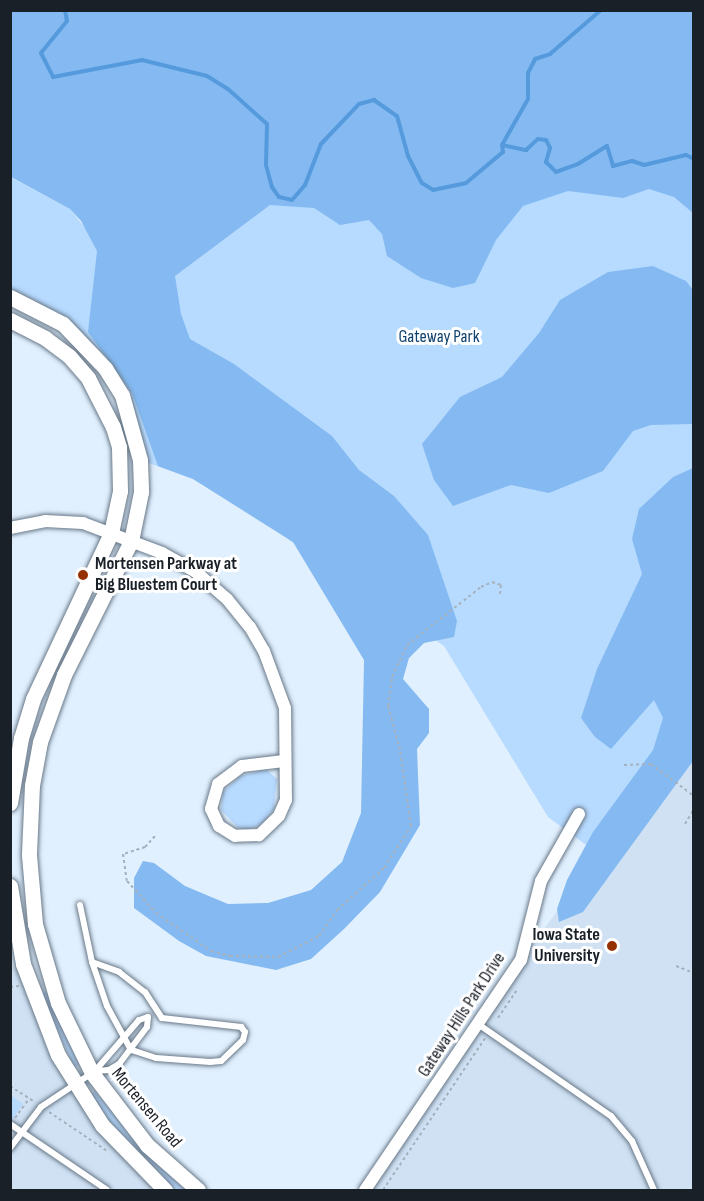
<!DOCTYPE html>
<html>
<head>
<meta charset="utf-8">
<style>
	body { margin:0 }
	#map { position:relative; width:704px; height:1201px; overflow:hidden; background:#e1f0fe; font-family:"Sofia Sans Condensed",sans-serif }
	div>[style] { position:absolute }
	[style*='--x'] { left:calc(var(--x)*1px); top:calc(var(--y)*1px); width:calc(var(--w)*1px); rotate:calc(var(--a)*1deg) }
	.built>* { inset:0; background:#cfe1f3 }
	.green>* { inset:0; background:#b7daff }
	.forest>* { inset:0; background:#84baf1 }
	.stream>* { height:4px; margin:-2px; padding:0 2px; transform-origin:2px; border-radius:2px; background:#559adc }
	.path>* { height:2px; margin-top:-1px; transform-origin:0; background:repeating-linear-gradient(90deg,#a5b1bd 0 3px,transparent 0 6px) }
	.roads { filter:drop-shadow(0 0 2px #687888) drop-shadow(0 0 2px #687888) }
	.service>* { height:6px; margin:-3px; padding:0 3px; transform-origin:3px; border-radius:3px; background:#fff }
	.minor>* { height:12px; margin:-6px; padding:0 6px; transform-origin:6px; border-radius:6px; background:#fff }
	.tertiary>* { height:15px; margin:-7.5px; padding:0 7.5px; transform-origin:7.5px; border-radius:7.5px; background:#fff }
	.dots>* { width:16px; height:16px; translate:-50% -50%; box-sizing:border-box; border:3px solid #fff; border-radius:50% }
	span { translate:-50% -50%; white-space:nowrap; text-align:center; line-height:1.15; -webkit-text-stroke:6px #fff; paint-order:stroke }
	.park-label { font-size:18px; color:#11436f }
	.poi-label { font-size:18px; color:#1a2027; font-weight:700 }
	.left { translate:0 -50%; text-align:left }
	.right { translate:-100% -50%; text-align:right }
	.street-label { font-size:18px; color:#1a2027 }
	.frame { position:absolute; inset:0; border:12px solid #1a2027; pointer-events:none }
</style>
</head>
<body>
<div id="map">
	<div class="built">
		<div style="clip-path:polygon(693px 727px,693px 1190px,365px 1190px,521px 960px)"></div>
		<div style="clip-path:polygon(23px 964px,74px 1084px,165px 1190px,11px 1190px,11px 967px)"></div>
	</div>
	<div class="green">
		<div style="clip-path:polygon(693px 11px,693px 727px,597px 853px,548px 817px,444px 646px,244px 509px,193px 479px,140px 460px,105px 368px,32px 306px,35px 300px,11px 290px,10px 177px,70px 209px,85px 228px)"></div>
		<div style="clip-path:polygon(266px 769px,277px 779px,274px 809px,262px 824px,248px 830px,238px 828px,221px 810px,223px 792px,240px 776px)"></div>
		<div style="clip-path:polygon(46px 991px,79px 1065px,74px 1067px,41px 993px)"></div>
		<div style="clip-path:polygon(95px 1091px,135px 1142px,185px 1190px,176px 1190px,167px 1183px,112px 1125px,90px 1095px)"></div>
		<div style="clip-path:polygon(11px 1095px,23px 1104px,11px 1121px)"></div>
	</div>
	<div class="forest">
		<div style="clip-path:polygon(11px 11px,693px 11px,693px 213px,674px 197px,649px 189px,623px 198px,568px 191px,523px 206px,496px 240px,475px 283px,453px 288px,421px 278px,387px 256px,382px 234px,369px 220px,340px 225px,314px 208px,270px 205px,175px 276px,181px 314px,190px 339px,234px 364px,332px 436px,359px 470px,394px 496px,428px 535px,457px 621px,454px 637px,424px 643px,409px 658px,403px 679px,429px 709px,429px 733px,417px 749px,420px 825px,380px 892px,344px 929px,311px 959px,276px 970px,206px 956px,179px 941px,134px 908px,134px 878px,143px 861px,154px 863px,185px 886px,228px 904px,268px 903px,311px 890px,342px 862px,361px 813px,364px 660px,293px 542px,193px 479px,158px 466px,132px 393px,88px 332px,97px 251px,81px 221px,70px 209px,11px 177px)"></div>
		<div style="clip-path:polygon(653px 266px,686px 281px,693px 290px,692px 424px,651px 425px,633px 431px,603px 471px,549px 493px,511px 485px,453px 506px,434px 480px,422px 444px,460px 397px,502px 377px,539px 333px,560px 300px,608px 272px)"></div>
		<div style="clip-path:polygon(693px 468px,693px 761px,583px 912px,559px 922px,557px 909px,567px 880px,593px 832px,653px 750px,663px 718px,654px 700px,611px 749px,595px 737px,581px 718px,597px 669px,642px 574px,632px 539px,639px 509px,673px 477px)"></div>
	</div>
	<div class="stream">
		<div style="--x:65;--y:10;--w:11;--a:80"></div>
		<div style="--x:67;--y:21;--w:41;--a:129.1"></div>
		<div style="--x:41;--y:53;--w:27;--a:63"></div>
		<div style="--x:53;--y:77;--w:91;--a:-10.8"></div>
		<div style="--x:142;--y:60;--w:67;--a:13.8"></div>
		<div style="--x:207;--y:76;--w:25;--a:32"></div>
		<div style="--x:228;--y:89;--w:52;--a:41.9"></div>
		<div style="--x:267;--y:124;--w:41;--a:91.4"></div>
		<div style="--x:266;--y:165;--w:23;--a:75"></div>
		<div style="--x:272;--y:187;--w:12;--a:55"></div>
		<div style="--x:279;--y:197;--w:13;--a:13"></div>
		<div style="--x:292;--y:200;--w:20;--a:-49"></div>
		<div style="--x:305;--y:185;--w:44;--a:-68.7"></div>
		<div style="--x:321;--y:144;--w:55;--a:-46.5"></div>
		<div style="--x:359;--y:104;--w:16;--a:-15"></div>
		<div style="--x:374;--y:100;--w:28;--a:35"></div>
		<div style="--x:397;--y:116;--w:41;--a:74.6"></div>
		<div style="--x:408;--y:156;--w:30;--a:63"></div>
		<div style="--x:422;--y:183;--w:13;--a:32"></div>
		<div style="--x:433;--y:190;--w:34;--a:-12"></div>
		<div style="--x:466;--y:183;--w:48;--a:-40"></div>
		<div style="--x:503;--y:152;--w:7;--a:-98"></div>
		<div style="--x:502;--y:145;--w:53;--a:-60.5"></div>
		<div style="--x:528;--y:99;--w:26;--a:-90"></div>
		<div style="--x:528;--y:73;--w:16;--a:-63"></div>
		<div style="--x:535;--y:59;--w:16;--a:-18"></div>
		<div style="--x:550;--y:54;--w:67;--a:-40.8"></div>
		<div style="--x:502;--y:145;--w:25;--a:12"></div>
		<div style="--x:526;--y:150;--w:16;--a:-43"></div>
		<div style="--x:538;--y:139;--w:8;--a:7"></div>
		<div style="--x:546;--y:140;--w:9;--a:63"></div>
		<div style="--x:550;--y:148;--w:15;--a:106"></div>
		<div style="--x:546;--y:162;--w:14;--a:45"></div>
		<div style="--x:556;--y:172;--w:23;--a:-20"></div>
		<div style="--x:578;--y:164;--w:34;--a:-32"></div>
		<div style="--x:607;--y:146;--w:21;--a:73"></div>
		<div style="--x:613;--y:166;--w:20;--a:-15"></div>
		<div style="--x:632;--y:161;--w:13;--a:18"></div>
		<div style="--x:644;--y:165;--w:43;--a:-13.4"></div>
		<div style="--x:686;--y:155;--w:9;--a:27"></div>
	</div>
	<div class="path">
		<div style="--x:624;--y:765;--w:27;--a:-2"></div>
		<div style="--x:651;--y:764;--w:54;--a:36.7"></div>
		<div style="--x:685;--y:824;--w:17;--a:-59"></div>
		<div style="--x:155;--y:836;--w:15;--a:132"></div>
		<div style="--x:145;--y:847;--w:23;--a:162"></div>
		<div style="--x:123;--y:854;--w:27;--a:82"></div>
		<div style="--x:127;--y:881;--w:43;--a:47.8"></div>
		<div style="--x:156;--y:913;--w:67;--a:34.6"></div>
		<div style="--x:211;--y:951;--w:20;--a:15"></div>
		<div style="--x:230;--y:956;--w:48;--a:1.2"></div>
		<div style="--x:278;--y:957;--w:46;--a:-27.1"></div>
		<div style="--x:319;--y:936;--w:32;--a:-55"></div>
		<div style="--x:337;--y:910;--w:63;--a:-41.8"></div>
		<div style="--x:384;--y:868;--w:50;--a:-57.3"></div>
		<div style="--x:411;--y:826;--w:77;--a:-98.2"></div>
		<div style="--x:400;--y:750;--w:46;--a:-105.3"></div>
		<div style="--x:388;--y:706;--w:29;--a:-82"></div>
		<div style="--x:392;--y:677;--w:35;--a:-65"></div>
		<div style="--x:407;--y:645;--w:94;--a:-38.1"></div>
		<div style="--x:481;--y:587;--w:12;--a:-24"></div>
		<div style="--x:492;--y:582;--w:9;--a:18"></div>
		<div style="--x:501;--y:585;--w:9;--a:96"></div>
		<div style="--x:676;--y:966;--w:19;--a:21"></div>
		<div style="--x:10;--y:987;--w:9;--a:-6"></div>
		<div style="--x:498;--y:1018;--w:36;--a:-56"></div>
		<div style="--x:10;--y:1086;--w:30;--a:33"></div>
		<div style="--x:49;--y:1112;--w:70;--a:33.9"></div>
		<div style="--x:15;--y:1118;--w:24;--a:-54"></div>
		<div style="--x:383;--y:1190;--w:183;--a:-56.1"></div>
	</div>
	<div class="roads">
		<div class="service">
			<div style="--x:80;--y:905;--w:58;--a:78.1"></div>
			<div style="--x:92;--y:962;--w:29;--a:20"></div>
			<div style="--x:119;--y:972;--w:33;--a:38"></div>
			<div style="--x:145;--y:992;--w:31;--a:57"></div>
			<div style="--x:162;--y:1018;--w:80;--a:6.5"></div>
			<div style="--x:241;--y:1027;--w:6;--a:51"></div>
			<div style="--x:245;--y:1032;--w:8;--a:104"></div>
			<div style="--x:243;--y:1040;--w:30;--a:136"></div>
			<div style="--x:221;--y:1061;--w:11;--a:175"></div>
			<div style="--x:210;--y:1062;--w:54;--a:-175.8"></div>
			<div style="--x:156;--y:1058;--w:26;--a:-162"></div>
			<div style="--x:131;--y:1050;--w:50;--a:-118.6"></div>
			<div style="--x:107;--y:1006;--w:46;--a:-108.8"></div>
			<div style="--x:478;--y:1024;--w:162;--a:34.7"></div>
			<div style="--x:611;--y:1116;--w:33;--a:50"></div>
			<div style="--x:632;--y:1141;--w:54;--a:65.8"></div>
			<div style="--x:10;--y:1124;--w:117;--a:34.2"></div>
			<div style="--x:10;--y:1148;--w:51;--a:-52.9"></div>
			<div style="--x:41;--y:1107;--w:65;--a:-33.7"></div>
			<div style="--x:95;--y:1071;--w:67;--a:-49.2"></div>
			<div style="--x:139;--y:1020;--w:9;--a:-18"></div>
			<div style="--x:148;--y:1017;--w:10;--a:96"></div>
			<div style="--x:147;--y:1027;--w:46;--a:127.1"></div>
			<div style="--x:119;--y:1064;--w:12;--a:149"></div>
			<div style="--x:109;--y:1070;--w:14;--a:176"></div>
		</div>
		<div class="minor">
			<div style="--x:10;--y:528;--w:36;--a:-11"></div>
			<div style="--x:45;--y:521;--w:38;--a:3"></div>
			<div style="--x:83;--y:523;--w:85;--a:20.8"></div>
			<div style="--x:162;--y:553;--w:39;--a:29"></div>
			<div style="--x:196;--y:572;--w:41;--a:41.1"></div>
			<div style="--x:227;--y:599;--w:36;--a:51"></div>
			<div style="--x:250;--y:627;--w:28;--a:60"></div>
			<div style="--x:264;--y:651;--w:61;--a:69.8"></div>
			<div style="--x:285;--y:708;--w:92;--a:89.4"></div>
			<div style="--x:286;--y:800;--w:17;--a:114"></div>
			<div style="--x:279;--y:816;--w:28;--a:136"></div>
			<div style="--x:259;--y:835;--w:24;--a:178"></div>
			<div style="--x:235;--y:836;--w:19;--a:-148"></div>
			<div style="--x:219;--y:826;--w:19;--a:-115"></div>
			<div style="--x:211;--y:809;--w:26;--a:-74"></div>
			<div style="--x:218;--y:784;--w:30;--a:-37"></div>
			<div style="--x:242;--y:766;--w:42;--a:-6.8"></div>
			<div style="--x:365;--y:1190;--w:278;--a:-55.9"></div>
			<div style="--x:521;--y:960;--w:81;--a:-75.8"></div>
			<div style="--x:541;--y:881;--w:77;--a:-60.4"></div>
		</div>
		<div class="tertiary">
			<div style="--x:10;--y:297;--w:59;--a:27"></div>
			<div style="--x:63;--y:324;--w:61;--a:46.3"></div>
			<div style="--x:105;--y:368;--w:32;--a:58"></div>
			<div style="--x:122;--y:395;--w:67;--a:74.5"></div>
			<div style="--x:140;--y:460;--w:32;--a:88"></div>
			<div style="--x:141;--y:492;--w:50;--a:101.5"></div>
			<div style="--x:131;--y:541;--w:150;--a:116.6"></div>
			<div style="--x:64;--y:675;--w:71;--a:109.7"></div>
			<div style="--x:40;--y:742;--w:44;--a:100.5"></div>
			<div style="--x:32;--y:785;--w:70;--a:92.5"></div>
			<div style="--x:29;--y:855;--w:69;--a:85"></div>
			<div style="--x:35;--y:924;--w:82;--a:73.8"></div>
			<div style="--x:58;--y:1003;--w:78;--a:64.1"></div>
			<div style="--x:92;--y:1073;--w:91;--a:52.6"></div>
			<div style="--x:147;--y:1145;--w:68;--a:41.4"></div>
			<div style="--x:10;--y:320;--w:39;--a:27"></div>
			<div style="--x:45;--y:338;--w:30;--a:37"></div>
			<div style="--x:69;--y:356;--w:29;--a:49"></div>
			<div style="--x:88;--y:378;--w:55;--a:63"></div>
			<div style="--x:113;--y:427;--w:21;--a:73"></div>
			<div style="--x:119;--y:447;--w:44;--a:88.7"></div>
			<div style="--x:120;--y:491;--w:43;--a:102.1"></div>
			<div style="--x:111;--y:533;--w:183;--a:115.2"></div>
			<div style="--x:33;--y:699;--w:41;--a:107.1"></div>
			<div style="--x:21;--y:738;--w:66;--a:99.6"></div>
			<div style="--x:10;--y:886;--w:79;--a:80.5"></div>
			<div style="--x:23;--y:964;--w:97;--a:69"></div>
			<div style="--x:58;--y:1055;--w:83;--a:57.8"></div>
			<div style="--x:102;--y:1125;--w:91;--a:45.9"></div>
		</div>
	</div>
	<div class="dots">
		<div style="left:83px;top:575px;background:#963103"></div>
		<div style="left:612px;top:946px;background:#963103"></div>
	</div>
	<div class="park-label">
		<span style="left:439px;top:337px">Gateway Park</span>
	</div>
	<div class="poi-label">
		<span class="left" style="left:95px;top:575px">Mortensen Parkway at<br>Big Bluestem Court</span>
		<span class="right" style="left:600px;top:946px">Iowa State<br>University</span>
	</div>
	<div class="street-label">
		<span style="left:462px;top:1015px;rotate:-57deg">Gateway Hills Park Drive</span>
		<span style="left:146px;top:1108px;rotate:50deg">Mortensen Road</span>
	</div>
	<div class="frame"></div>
</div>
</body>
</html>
